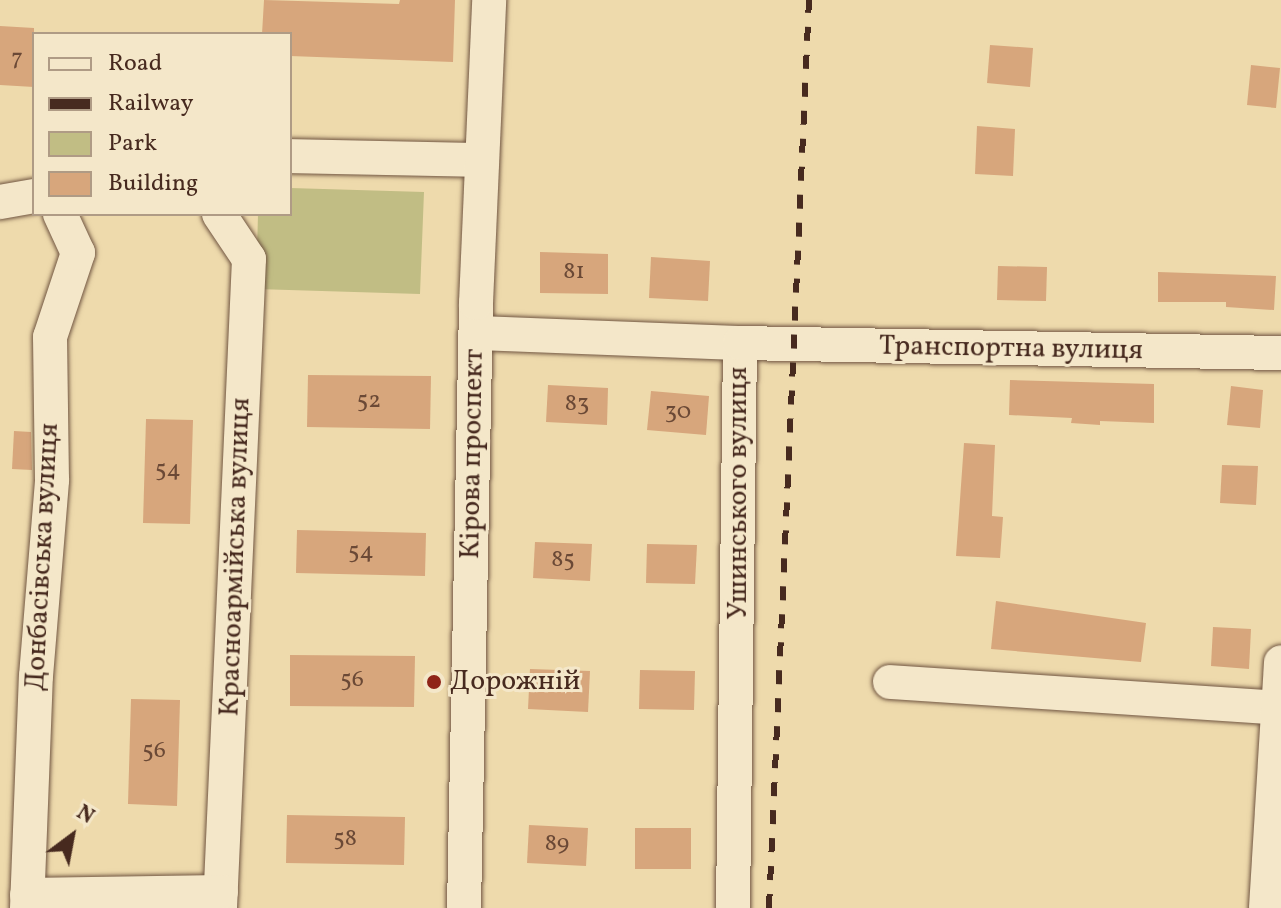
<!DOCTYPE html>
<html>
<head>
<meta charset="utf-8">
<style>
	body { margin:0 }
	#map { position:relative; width:1281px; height:908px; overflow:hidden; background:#eedaac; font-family:Vollkorn,serif }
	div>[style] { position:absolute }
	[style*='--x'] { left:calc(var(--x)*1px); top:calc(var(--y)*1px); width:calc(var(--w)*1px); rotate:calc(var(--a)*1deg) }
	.green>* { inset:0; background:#c1bd84 }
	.building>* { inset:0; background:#d7a67c }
	.roads { filter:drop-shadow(0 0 2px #715642) drop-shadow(0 0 2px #715642) }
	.minor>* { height:34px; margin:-17px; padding:0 17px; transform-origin:17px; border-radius:17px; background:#f4e7c9 }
	.rail>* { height:6px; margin-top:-3px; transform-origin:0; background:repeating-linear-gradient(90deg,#472a1f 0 14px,transparent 0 28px) }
	.dots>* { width:22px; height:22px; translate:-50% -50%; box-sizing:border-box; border:4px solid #f4e7c9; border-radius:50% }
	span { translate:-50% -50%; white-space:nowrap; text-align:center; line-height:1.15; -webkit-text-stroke:6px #f4e7c9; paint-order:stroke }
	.number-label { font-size:24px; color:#6b4936 }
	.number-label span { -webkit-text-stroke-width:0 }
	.street-label { font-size:28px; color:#472a1f }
	.poi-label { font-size:28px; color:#472a1f }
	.left { translate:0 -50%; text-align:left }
	.legend { position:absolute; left:32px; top:32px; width:260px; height:184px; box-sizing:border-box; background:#f4e7c9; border:2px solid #af9b85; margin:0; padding:10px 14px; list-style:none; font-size:24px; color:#472a1f }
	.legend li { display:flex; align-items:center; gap:16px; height:40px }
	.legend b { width:40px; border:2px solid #af9b85 }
	.north { position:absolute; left:32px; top:796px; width:80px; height:80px; -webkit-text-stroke:6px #f4e7c9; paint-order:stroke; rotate:32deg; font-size:22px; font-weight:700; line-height:32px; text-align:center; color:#472a1f }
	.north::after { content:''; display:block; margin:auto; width:28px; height:36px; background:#472a1f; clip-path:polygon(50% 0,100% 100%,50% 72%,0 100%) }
</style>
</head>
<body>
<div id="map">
	<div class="green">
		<div style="clip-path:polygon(290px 188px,424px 192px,420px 294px,256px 289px,258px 214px,290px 214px)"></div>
	</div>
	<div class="building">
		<div style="clip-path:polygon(264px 0,399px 4px,400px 0,455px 0,453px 62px,290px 56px,290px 34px,262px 34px)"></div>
		<div style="clip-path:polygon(0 26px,34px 28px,34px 87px,0 85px)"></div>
		<div style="clip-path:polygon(990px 45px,1033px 48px,1030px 87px,987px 83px)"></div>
		<div style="clip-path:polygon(1251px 65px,1280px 68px,1276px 108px,1247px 105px)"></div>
		<div style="clip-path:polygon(977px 126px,1015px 129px,1013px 176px,975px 174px)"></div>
		<div style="clip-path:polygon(540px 252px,608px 254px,608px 294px,540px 293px)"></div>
		<div style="clip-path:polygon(651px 257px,710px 261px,708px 301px,649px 298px)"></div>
		<div style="clip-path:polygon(998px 266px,1047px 267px,1046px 301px,997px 300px)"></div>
		<div style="clip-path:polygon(1158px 272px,1276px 276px,1274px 310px,1226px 307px,1226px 302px,1158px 302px)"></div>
		<div style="clip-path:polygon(308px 375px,431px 376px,430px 429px,307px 427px)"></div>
		<div style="clip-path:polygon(1010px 380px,1154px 384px,1154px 423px,1100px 421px,1100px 425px,1071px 423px,1072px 418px,1009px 415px)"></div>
		<div style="clip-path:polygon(548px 385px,608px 388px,607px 425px,546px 422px)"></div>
		<div style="clip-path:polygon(1231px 386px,1263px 390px,1260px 428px,1227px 425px)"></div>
		<div style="clip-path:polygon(651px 391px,709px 396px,706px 435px,647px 430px)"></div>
		<div style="clip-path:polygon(146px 419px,193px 420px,190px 524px,143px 523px)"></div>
		<div style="clip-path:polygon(14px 431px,31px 432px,32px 470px,12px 469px)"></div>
		<div style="clip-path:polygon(964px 443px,995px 445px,992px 516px,1003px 517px,1000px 558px,956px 556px)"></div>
		<div style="clip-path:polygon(1222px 465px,1258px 466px,1256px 505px,1220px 503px)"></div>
		<div style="clip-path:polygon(297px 530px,426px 533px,425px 576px,296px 573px)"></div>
		<div style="clip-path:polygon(535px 542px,592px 544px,590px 581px,533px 578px)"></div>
		<div style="clip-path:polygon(647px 544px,697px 545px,695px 584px,646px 583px)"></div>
		<div style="clip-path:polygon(996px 601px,1146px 623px,1141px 662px,991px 649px)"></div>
		<div style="clip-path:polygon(1213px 627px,1251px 629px,1249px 669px,1211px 666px)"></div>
		<div style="clip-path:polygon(290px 655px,415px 656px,414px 707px,290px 706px)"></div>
		<div style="clip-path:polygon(530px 669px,590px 671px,588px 712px,528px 709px)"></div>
		<div style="clip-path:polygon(640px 670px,695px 671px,694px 710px,639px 709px)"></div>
		<div style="clip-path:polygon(131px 699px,180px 700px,177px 806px,128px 804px)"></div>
		<div style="clip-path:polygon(287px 815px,405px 817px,404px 865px,286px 863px)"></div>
		<div style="clip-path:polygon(529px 825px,588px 828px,586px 866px,527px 863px)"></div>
		<div style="clip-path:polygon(635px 828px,691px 828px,691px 869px,635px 869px)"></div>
	</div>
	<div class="roads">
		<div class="minor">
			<div style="--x:290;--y:156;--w:192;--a:1.2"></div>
			<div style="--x:0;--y:202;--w:35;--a:-10"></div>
			<div style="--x:219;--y:214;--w:54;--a:56.3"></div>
			<div style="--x:249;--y:259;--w:650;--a:92.56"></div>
			<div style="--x:476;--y:333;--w:264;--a:2.2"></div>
			<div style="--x:740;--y:343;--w:565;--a:90.71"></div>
			<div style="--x:740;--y:343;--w:541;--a:1.06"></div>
			<div style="--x:890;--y:682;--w:389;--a:3.8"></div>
			<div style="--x:27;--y:895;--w:194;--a:-0.9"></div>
			<div style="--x:27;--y:908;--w:232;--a:-87.8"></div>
			<div style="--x:36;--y:676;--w:197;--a:-85.3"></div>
			<div style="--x:52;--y:480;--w:143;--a:-90.8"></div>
			<div style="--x:50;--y:337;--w:89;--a:-71.6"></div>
			<div style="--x:78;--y:253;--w:43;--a:-114.8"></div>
			<div style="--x:464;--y:908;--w:605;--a:-88.86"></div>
			<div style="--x:476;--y:303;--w:303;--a:-87.5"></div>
			<div style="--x:1266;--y:908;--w:246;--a:-86.5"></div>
		</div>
	</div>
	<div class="rail">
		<div style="--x:769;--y:908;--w:909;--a:-87.48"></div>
	</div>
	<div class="dots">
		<div style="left:434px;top:682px;background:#8f2418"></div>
	</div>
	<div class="number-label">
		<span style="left:17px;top:60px">7</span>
		<span style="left:574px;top:273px">81</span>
		<span style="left:369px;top:402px">52</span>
		<span style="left:577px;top:405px">83</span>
		<span style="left:678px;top:413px">30</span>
		<span style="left:168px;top:471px">54</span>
		<span style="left:361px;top:553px">54</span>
		<span style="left:563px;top:561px">85</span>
		<span style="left:352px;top:681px">56</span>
		<span style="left:154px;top:752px">56</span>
		<span style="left:345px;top:840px">58</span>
		<span style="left:557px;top:845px">89</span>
	</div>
	<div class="street-label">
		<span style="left:1011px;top:349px;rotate:1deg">Транспортна вулиця</span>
		<span style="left:473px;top:454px;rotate:-89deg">Кірова проспект</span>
		<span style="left:739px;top:493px;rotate:-90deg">Ушинського вулиця</span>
		<span style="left:43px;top:557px;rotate:-87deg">Донбасівська вулиця</span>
		<span style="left:236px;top:557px;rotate:-88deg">Красноармійська вулиця</span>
	</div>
	<div class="poi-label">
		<span class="left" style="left:450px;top:682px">Дорожній</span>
	</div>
	<ul class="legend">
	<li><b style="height:10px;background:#f4e7c9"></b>Road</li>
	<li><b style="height:10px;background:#472a1f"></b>Railway</li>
	<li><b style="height:22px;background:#c1bd84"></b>Park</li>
	<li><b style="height:22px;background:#d7a67c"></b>Building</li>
	</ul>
	<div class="north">N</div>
</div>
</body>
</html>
